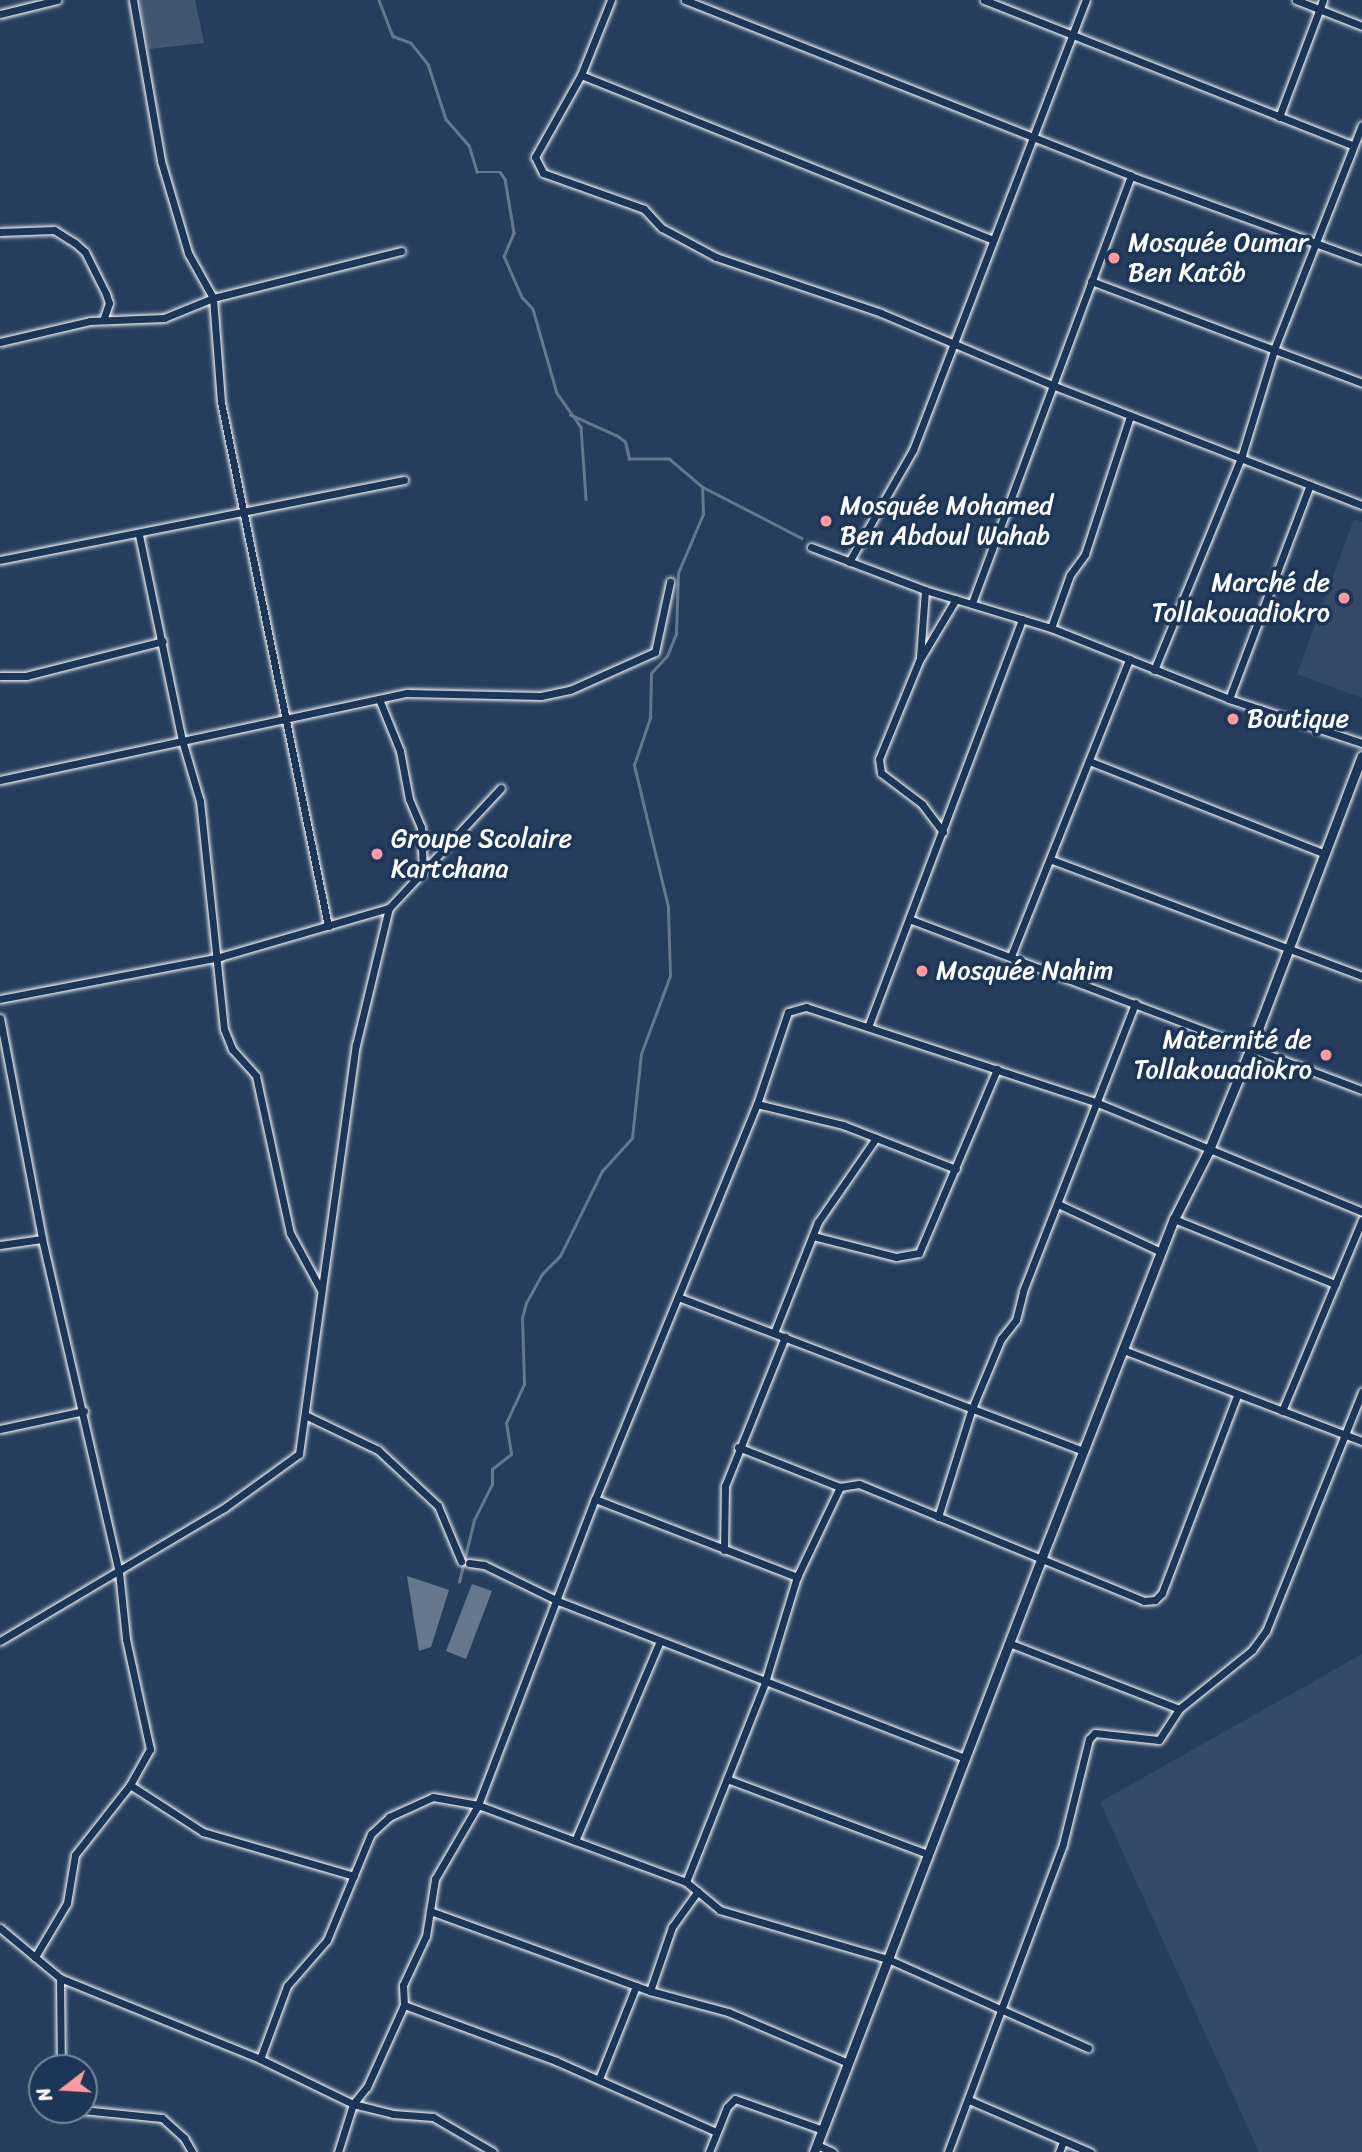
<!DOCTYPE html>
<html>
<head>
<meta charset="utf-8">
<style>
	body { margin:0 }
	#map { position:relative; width:1362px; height:2152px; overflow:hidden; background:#263d5e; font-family:Sriracha,sans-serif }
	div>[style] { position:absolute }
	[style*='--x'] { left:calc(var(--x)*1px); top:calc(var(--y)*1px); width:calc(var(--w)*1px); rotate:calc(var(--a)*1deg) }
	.built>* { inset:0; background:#344a68 }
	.green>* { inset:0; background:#425672 }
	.water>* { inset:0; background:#67788e }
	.stream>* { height:2.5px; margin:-1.25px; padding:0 1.25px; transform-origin:1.25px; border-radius:1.25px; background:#67788e }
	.roads { filter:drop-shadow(0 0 2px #fff) drop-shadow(0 0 2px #fff) }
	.minor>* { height:7px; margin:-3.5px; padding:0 3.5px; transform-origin:3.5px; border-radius:3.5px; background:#1d3557 }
	.tertiary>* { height:9px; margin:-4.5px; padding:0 4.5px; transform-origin:4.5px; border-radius:4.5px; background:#1d3557 }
	.dots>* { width:19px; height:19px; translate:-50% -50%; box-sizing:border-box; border:4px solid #1d3557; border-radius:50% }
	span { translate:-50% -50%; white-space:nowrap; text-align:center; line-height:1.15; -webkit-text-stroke:7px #1d3557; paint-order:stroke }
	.poi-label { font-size:26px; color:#fff }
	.left { translate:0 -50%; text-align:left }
	.right { translate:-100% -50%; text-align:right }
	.north { position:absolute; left:28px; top:2054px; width:70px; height:70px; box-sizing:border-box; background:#1d3557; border:2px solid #77869a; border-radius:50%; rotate:253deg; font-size:19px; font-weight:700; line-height:28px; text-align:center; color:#fff }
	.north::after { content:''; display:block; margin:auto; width:24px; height:32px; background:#ff9aa2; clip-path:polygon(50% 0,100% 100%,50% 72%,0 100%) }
</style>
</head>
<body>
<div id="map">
	<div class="built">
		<div style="clip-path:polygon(1354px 519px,1362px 522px,1362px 698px,1297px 674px)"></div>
		<div style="clip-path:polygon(1362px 1654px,1362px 2152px,1259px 2152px,1100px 1802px)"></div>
	</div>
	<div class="green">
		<div style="clip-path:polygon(139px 0,195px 0,204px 43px,149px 49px)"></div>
	</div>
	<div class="water">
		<div style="clip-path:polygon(407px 1576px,449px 1590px,431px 1647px,419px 1651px)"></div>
		<div style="clip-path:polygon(472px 1584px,492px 1591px,466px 1659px,446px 1651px)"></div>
	</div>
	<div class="stream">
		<div style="--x:379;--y:0;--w:39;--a:69"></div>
		<div style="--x:393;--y:36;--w:19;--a:21"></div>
		<div style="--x:411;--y:43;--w:27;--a:51"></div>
		<div style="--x:428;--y:64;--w:58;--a:71.9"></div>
		<div style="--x:446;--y:119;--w:35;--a:49"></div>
		<div style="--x:469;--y:145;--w:28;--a:73"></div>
		<div style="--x:477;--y:172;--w:23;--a:0"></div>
		<div style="--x:500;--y:172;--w:9;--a:54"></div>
		<div style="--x:505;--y:179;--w:55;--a:80.5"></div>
		<div style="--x:514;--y:233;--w:25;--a:113"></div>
		<div style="--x:504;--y:256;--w:45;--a:66.3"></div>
		<div style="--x:522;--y:297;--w:16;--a:47"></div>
		<div style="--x:533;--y:309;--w:87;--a:74.1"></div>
		<div style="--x:557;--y:393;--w:42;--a:54.8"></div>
		<div style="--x:581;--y:427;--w:72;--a:86"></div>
		<div style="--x:703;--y:487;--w:111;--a:27.3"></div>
		<div style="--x:459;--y:1582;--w:64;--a:-76.4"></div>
		<div style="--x:474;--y:1520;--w:40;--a:-63.4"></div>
		<div style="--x:492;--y:1484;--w:15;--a:-90"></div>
		<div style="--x:492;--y:1469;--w:24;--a:-38"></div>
		<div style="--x:511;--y:1454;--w:31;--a:-99"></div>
		<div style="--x:506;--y:1423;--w:43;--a:-65.2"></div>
		<div style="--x:524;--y:1384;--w:66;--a:-91.7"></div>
		<div style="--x:522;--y:1318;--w:16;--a:-75"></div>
		<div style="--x:526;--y:1303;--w:33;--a:-61"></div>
		<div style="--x:542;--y:1274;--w:25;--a:-45"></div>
		<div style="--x:560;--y:1256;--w:95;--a:-63.7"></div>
		<div style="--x:602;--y:1171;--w:45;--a:-47.7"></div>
		<div style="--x:632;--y:1138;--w:84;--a:-83.9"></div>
		<div style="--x:641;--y:1054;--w:83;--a:-69.6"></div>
		<div style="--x:670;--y:976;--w:69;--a:-91.7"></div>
		<div style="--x:668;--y:907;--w:146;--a:-103.5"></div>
		<div style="--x:634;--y:765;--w:50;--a:-71.2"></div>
		<div style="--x:650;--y:718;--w:45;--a:-88.7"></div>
		<div style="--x:651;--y:673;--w:23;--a:-47"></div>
		<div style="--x:667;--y:656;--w:24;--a:-68"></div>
		<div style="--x:676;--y:634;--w:61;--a:-88.1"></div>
		<div style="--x:678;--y:573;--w:64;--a:-67"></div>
		<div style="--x:703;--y:514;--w:27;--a:-92"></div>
		<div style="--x:702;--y:487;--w:43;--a:-139.7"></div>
		<div style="--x:669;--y:459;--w:40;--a:180"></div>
		<div style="--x:629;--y:459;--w:17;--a:-103"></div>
		<div style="--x:625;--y:442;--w:10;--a:-143"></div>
		<div style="--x:617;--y:436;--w:51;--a:-155.9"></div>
	</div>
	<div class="roads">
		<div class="minor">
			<div style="--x:133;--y:0;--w:163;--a:80.1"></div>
			<div style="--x:161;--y:161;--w:96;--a:73.6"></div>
			<div style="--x:188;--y:253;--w:51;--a:60.9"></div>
			<div style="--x:213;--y:298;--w:104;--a:85.6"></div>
			<div style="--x:221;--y:402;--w:535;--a:78.46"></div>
			<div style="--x:611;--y:0;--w:81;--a:111.8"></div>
			<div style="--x:581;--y:75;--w:94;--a:119.3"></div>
			<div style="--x:535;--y:157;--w:18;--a:63"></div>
			<div style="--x:543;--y:173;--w:107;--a:19.6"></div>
			<div style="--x:644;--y:209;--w:26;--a:47"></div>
			<div style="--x:662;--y:228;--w:61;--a:28.2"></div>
			<div style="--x:716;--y:257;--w:174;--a:18.7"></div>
			<div style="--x:881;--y:313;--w:186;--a:22.8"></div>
			<div style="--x:1052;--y:385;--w:332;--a:21.2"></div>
			<div style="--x:685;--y:0;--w:479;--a:21.5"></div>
			<div style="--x:1131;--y:176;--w:246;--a:20"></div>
			<div style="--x:984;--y:0;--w:396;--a:21.5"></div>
			<div style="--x:1296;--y:0;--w:71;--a:21.5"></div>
			<div style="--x:0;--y:14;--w:59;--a:-13.8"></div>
			<div style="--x:581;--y:75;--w:442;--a:21.8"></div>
			<div style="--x:1279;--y:117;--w:125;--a:-69.4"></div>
			<div style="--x:0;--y:232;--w:54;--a:-2.1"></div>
			<div style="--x:54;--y:230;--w:25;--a:32"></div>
			<div style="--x:75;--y:243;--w:13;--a:42"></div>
			<div style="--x:85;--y:252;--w:47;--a:63.4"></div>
			<div style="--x:106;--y:294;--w:9;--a:72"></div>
			<div style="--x:109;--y:303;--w:18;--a:109"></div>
			<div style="--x:1091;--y:281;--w:290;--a:20.6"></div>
			<div style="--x:0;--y:342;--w:92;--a:-13.1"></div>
			<div style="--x:90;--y:321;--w:74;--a:-2.3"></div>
			<div style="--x:164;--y:318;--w:53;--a:-22.2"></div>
			<div style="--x:213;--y:298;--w:194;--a:-14"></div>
			<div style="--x:139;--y:535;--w:209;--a:78.2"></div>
			<div style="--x:182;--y:740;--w:64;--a:73.6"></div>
			<div style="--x:200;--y:801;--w:229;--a:84"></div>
			<div style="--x:224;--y:1029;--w:22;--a:68"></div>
			<div style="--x:232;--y:1049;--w:36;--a:48"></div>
			<div style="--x:256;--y:1076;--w:161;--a:77.8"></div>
			<div style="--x:290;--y:1233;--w:65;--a:61.5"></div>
			<div style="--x:811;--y:547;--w:122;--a:20.7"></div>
			<div style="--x:925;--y:590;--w:132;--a:16.8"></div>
			<div style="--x:1051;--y:628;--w:192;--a:21.7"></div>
			<div style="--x:1229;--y:699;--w:140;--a:18.3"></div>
			<div style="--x:0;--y:560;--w:412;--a:-11.2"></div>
			<div style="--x:849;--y:562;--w:129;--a:-60.3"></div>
			<div style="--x:913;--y:450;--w:482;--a:-69"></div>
			<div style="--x:972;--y:603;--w:456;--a:-69.6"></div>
			<div style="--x:1051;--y:628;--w:56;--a:-70.3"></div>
			<div style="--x:1070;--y:575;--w:26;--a:-54"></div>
			<div style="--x:1085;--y:554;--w:145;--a:-71.9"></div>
			<div style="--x:920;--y:657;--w:67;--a:-85.7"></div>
			<div style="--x:1154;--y:670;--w:232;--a:-67.7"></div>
			<div style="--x:1242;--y:455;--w:113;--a:-73"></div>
			<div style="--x:1275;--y:347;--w:238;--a:-68.6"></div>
			<div style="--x:0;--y:676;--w:26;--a:0"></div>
			<div style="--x:26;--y:676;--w:141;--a:-14.3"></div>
			<div style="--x:379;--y:699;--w:56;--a:68"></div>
			<div style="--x:400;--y:751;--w:49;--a:79.4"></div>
			<div style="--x:409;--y:799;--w:30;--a:67"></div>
			<div style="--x:421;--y:827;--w:44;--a:87.4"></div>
			<div style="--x:1229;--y:699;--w:229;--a:-69.3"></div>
			<div style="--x:1089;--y:761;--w:254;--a:21.5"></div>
			<div style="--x:0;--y:780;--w:416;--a:-12.1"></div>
			<div style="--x:407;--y:693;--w:134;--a:1.3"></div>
			<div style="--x:541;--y:696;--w:30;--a:-12"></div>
			<div style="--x:570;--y:690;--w:93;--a:-24.1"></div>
			<div style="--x:655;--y:652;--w:72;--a:-77.9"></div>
			<div style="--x:943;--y:832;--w:35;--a:-127"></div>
			<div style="--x:922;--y:804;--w:51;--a:-142.9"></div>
			<div style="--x:881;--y:773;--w:14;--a:-98"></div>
			<div style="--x:879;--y:759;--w:106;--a:-67.8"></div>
			<div style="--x:919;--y:661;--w:72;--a:-59.2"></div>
			<div style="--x:1052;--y:860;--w:331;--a:20.5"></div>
			<div style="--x:909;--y:919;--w:484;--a:20.7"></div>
			<div style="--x:1011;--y:956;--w:320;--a:-68.3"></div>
			<div style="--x:0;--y:999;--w:224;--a:-10.8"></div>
			<div style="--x:220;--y:957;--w:176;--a:-16.2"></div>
			<div style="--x:0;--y:1018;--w:225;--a:79.2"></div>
			<div style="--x:42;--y:1239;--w:342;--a:77"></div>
			<div style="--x:119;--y:1572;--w:67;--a:84"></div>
			<div style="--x:126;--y:1639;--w:113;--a:77.7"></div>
			<div style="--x:150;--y:1749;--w:41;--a:119.1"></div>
			<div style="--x:130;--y:1785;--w:89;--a:128.2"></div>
			<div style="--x:75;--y:1855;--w:49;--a:99.5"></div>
			<div style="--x:67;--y:1903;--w:63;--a:120.7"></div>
			<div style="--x:868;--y:1027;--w:436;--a:-69.3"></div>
			<div style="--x:757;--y:1104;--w:89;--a:13.7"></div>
			<div style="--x:843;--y:1125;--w:121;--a:21.3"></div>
			<div style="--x:1058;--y:1204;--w:114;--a:25"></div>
			<div style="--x:1174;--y:1219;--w:174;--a:22"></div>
			<div style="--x:813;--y:1236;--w:86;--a:14.2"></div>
			<div style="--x:896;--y:1257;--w:23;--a:-10"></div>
			<div style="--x:919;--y:1253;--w:200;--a:-67"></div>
			<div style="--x:0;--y:1245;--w:42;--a:-8.1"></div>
			<div style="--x:678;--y:1297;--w:433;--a:20.8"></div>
			<div style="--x:774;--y:1333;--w:119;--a:-68.4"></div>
			<div style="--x:818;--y:1222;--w:102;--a:-55.4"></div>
			<div style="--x:1126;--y:1351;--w:253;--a:20.9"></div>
			<div style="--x:1282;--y:1411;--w:207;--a:-67.3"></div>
			<div style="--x:305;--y:1415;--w:81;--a:25.6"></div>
			<div style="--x:378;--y:1450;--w:82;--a:43"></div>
			<div style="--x:438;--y:1506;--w:60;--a:67.3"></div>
			<div style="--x:0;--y:1429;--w:86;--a:-12.1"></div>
			<div style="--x:738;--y:1447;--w:110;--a:21.4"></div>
			<div style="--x:595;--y:1499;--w:217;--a:21.1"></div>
			<div style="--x:938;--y:1517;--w:111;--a:-72.7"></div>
			<div style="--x:971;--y:1411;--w:78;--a:-67.4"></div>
			<div style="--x:1001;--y:1339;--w:24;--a:-52"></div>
			<div style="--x:1016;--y:1320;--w:30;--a:-76"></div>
			<div style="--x:1023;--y:1291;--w:309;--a:-68.7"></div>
			<div style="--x:724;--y:1550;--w:64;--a:-89.1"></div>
			<div style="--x:725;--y:1486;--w:161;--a:-68.1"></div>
			<div style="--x:469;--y:1563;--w:15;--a:8"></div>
			<div style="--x:484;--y:1565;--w:82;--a:25.9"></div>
			<div style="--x:558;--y:1601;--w:436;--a:21.1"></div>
			<div style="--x:0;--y:1641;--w:261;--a:-30.7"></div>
			<div style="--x:224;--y:1508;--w:92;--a:-35.8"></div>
			<div style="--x:299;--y:1454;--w:413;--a:-82.1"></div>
			<div style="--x:356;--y:1045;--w:141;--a:-76.5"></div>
			<div style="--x:389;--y:908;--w:164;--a:-47"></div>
			<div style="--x:1009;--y:1643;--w:182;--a:21.2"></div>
			<div style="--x:727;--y:1779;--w:215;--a:20.5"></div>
			<div style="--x:130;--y:1785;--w:87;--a:32.8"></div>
			<div style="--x:203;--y:1832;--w:157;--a:16.2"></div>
			<div style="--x:575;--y:1841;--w:217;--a:-67"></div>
			<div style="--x:686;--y:1882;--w:215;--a:-68.4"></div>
			<div style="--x:765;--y:1682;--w:110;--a:-73.1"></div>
			<div style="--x:797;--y:1577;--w:100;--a:-64.5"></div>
			<div style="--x:840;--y:1487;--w:19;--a:-9"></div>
			<div style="--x:859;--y:1484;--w:308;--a:22.3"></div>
			<div style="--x:1144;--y:1601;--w:11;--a:-5"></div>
			<div style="--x:1155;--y:1600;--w:10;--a:-45"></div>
			<div style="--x:1162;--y:1593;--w:211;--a:-69.2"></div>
			<div style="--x:430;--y:1911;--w:234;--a:20"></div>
			<div style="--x:650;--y:1991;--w:81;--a:15.1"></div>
			<div style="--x:728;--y:2012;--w:130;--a:23"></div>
			<div style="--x:0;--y:1928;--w:78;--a:39.8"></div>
			<div style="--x:60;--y:1978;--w:216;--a:22"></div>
			<div style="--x:260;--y:2059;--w:103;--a:25.8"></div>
			<div style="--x:353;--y:2104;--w:41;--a:14"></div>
			<div style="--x:393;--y:2114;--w:40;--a:4.3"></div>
			<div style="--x:433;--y:2117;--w:69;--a:30.3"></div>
			<div style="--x:60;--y:1978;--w:90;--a:89.4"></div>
			<div style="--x:650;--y:1991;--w:68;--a:-71"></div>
			<div style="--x:672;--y:1927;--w:44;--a:-54.2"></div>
			<div style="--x:404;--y:2005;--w:162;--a:20.2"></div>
			<div style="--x:556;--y:2061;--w:175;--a:23.9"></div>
			<div style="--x:260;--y:2059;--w:78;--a:-69.7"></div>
			<div style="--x:287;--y:1986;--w:61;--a:-49"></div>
			<div style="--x:327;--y:1940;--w:115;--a:-67.5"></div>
			<div style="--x:371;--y:1834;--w:25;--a:-43"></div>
			<div style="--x:389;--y:1817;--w:48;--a:-24.4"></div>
			<div style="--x:433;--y:1797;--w:46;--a:10.1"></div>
			<div style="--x:478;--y:1805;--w:222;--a:20.3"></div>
			<div style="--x:686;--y:1882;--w:44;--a:39.5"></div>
			<div style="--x:720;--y:1910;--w:175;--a:16.3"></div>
			<div style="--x:888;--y:1959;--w:219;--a:24"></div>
			<div style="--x:599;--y:2079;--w:100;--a:-68.3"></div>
			<div style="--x:969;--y:2100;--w:132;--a:23.3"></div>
			<div style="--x:82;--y:2110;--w:80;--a:5.7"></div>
			<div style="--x:162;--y:2118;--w:30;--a:42"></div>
			<div style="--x:184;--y:2138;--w:16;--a:60"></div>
			<div style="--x:817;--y:2145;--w:17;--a:24"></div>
			<div style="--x:338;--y:2152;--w:50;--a:-72.6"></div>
			<div style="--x:353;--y:2104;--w:22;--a:-51"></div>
			<div style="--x:367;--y:2087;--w:90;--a:-65.7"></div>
			<div style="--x:404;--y:2005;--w:20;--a:-93"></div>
			<div style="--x:403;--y:1985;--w:54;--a:-64.9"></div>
			<div style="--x:426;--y:1936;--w:58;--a:-81"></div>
			<div style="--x:435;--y:1879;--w:86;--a:-59.8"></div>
			<div style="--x:478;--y:1805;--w:328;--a:-69.1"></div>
			<div style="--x:595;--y:1499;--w:427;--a:-67.7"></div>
			<div style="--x:757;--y:1104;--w:97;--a:-71.4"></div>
			<div style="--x:788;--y:1012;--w:19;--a:-16"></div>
			<div style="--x:806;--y:1007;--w:307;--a:18.2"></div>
			<div style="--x:1098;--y:1103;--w:286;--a:22.4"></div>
			<div style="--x:709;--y:2152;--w:48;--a:-68.2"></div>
			<div style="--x:727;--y:2107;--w:11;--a:-45"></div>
			<div style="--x:735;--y:2099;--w:93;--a:19.4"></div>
			<div style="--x:948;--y:2152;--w:329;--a:-69.5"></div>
			<div style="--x:1063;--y:1844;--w:108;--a:-76.1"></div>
			<div style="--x:1089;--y:1739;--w:8;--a:-45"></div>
			<div style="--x:1095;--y:1733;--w:64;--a:6.2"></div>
			<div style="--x:1159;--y:1740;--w:37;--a:-57"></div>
			<div style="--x:1179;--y:1709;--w:94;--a:-38.9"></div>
			<div style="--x:1252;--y:1650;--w:24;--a:-54"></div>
			<div style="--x:1266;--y:1631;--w:258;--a:-68.1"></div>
			<div style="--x:1059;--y:2152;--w:11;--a:-68"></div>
		</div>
		<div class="tertiary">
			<div style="--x:814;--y:2152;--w:637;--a:-69.03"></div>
			<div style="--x:1042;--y:1557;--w:363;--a:-68.7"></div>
			<div style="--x:1174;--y:1219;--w:75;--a:-63.1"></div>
			<div style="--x:1208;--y:1152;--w:116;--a:-67.6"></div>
			<div style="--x:1252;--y:1045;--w:309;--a:-69.2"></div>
		</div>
	</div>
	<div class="dots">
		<div style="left:1114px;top:258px;background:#ff9aa2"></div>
		<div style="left:826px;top:521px;background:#ff9aa2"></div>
		<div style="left:1344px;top:598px;background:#ff9aa2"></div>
		<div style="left:1233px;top:719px;background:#ff9aa2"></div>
		<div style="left:377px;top:854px;background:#ff9aa2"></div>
		<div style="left:922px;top:971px;background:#ff9aa2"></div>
		<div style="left:1326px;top:1055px;background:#ff9aa2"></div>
	</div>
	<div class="poi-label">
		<span class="left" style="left:1128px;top:258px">Mosquée Oumar<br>Ben Katôb</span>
		<span class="left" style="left:840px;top:521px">Mosquée Mohamed<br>Ben Abdoul Wahab</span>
		<span class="right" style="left:1330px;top:598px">Marché de<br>Tollakouadiokro</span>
		<span class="left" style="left:1247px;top:719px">Boutique</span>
		<span class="left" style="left:391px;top:854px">Groupe Scolaire<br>Kartchana</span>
		<span class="left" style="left:936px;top:971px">Mosquée Nahim</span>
		<span class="right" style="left:1312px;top:1055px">Maternité de<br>Tollakouadiokro</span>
	</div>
	<div class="north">N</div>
</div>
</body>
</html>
